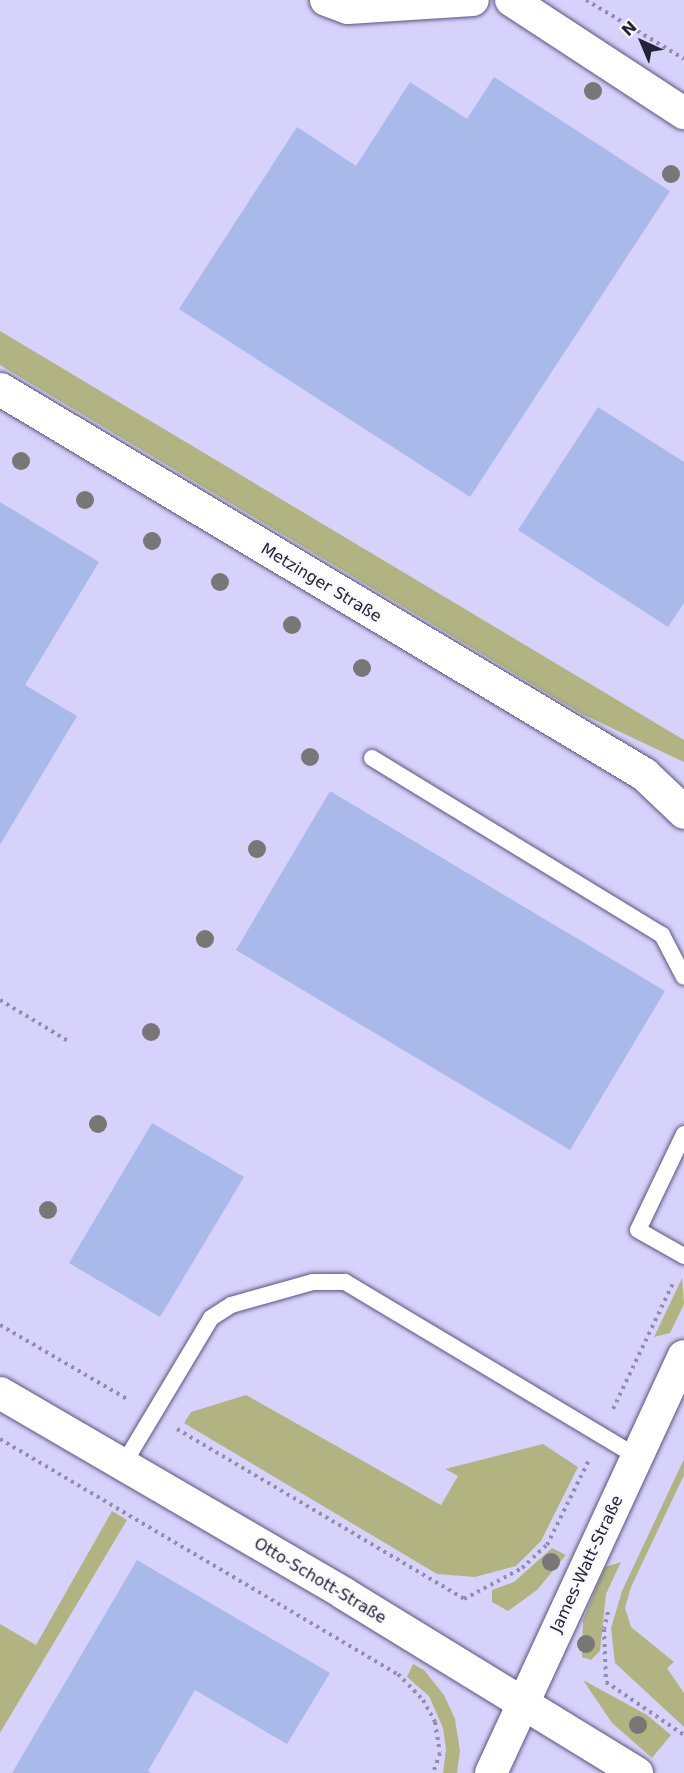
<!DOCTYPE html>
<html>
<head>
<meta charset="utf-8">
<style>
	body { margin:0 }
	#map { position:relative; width:684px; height:1773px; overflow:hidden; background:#d7d2fb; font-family:"DejaVu Sans",sans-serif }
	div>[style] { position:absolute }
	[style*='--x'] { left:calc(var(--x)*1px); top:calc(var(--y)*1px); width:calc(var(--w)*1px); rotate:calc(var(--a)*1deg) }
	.green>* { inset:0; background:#b1b481 }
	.building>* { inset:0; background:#a9b9e9 }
	.path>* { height:4px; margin-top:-2px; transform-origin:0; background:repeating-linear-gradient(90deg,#918dad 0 3px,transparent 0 7.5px) }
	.roads { filter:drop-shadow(0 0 2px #5b5480) drop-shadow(0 0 2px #5b5480) }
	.service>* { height:16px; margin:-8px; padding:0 8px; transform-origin:8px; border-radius:8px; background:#fff }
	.minor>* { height:32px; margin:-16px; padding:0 16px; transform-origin:16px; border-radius:16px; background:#fff }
	.tertiary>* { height:33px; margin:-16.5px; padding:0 16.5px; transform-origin:16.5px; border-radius:16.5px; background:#fff }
	.trees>* { width:18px; height:18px; margin:-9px; border-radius:50%; background:#787776 }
	span { translate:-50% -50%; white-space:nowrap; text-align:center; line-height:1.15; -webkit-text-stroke:4.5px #f8f8fd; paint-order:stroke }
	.street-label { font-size:16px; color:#262336 }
	.north { position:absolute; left:612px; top:12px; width:60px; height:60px; -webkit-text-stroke:4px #f8f8fd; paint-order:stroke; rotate:316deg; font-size:16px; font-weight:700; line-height:24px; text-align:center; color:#262336 }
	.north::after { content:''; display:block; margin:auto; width:21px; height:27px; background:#262336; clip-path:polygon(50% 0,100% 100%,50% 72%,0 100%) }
</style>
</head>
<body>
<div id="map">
	<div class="green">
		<div style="clip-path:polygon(0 331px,684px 740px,684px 762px,582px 714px,0 365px)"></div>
		<div style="clip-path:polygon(682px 1278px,684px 1304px,670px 1333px,654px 1337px)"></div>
		<div style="clip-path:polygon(246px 1395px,441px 1505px,458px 1476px,445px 1469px,543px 1444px,578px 1467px,541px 1541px,516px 1566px,475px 1577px,437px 1574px,184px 1423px,191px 1412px)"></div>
		<div style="clip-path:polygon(684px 1459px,684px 1475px,631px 1587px,625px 1608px,631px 1627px,674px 1662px,667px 1668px,684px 1693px,684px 1727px,615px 1663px,611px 1628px,622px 1591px)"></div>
		<div style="clip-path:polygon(112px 1511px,127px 1520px,0 1733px,0 1624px,36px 1645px)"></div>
		<div style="clip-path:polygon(552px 1548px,566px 1555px,537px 1590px,508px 1611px,492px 1602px,492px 1590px,514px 1582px)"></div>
		<div style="clip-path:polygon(621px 1562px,606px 1594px,600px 1651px,591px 1660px,582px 1657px,583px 1620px,605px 1567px)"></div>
		<div style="clip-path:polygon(413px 1664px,424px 1670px,444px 1695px,455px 1719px,460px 1751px,457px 1773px,443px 1773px,446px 1750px,443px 1728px,429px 1696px,407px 1677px)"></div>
		<div style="clip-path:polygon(583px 1680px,647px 1715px,671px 1735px,652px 1758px,612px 1723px)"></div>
	</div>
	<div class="building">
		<div style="clip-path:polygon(494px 77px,670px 191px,470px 497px,179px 309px,297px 127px,356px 166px,410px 82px,467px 119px)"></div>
		<div style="clip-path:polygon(598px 407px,684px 462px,684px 603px,668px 627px,518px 530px)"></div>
		<div style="clip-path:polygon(0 502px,99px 562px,25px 685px,77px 716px,0 845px)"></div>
		<div style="clip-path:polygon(330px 791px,665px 991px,570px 1150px,236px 950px)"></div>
		<div style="clip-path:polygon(152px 1123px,244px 1177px,160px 1317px,69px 1263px)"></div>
		<div style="clip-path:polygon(137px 1560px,330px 1673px,287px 1744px,195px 1690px,148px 1771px,151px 1773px,12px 1773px)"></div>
	</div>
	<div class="path">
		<div style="--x:586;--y:0;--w:114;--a:31"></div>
		<div style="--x:0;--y:1000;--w:82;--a:31"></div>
		<div style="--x:0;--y:1325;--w:149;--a:30.2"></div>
		<div style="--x:613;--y:1409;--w:140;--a:-64.5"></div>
		<div style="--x:177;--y:1429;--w:334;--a:30.6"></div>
		<div style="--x:464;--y:1599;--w:66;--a:-28.1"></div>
		<div style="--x:522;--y:1568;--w:34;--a:-43"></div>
		<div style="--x:547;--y:1545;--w:93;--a:-63.7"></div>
		<div style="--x:0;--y:1439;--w:462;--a:30.6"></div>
		<div style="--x:398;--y:1674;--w:36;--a:46"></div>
		<div style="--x:423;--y:1700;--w:25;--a:61"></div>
		<div style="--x:435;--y:1722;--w:31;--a:81"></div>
		<div style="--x:440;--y:1753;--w:21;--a:109"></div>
		<div style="--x:608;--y:1612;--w:17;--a:103"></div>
		<div style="--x:604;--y:1629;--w:53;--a:87.8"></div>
		<div style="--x:606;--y:1682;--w:94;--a:34.2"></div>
	</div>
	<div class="roads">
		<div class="service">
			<div style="--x:372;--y:758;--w:340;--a:31.4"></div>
			<div style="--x:662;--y:935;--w:47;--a:62.4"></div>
			<div style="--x:684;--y:1134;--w:106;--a:115.6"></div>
			<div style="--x:638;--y:1230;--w:53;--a:29.5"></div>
			<div style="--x:123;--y:1465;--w:171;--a:-59.1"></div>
			<div style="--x:211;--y:1318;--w:24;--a:-33"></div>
			<div style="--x:231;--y:1305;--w:85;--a:-15.7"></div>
			<div style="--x:313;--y:1282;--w:32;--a:0"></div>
			<div style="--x:345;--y:1282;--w:340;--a:30.9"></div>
		</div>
		<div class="minor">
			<div style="--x:326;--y:0;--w:23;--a:20"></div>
			<div style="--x:348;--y:8;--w:125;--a:-3.7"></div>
			<div style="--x:511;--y:0;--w:207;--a:33.2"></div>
			<div style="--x:0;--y:1393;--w:397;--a:30.2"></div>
			<div style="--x:343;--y:1593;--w:345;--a:31.5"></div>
			<div style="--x:491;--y:1773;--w:459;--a:-65.2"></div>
		</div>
		<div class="tertiary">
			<div style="--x:0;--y:389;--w:750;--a:30.87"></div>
			<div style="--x:644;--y:774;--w:55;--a:43.5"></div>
		</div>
	</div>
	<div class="trees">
		<div style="left:593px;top:91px"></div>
		<div style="left:671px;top:174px"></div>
		<div style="left:21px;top:461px"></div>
		<div style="left:85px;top:500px"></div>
		<div style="left:152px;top:541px"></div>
		<div style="left:220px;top:582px"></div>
		<div style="left:292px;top:625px"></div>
		<div style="left:362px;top:668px"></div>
		<div style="left:310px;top:757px"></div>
		<div style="left:257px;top:849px"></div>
		<div style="left:205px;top:939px"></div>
		<div style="left:151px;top:1032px"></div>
		<div style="left:98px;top:1124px"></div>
		<div style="left:48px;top:1210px"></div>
		<div style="left:551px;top:1562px"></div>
		<div style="left:586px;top:1644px"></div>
		<div style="left:638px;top:1725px"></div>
	</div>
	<div class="street-label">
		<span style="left:321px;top:583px;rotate:31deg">Metzinger Straße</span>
		<span style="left:587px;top:1564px;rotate:-65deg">James-Watt-Straße</span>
		<span style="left:320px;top:1581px;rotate:31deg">Otto-Schott-Straße</span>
	</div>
	<div class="north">N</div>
</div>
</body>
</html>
